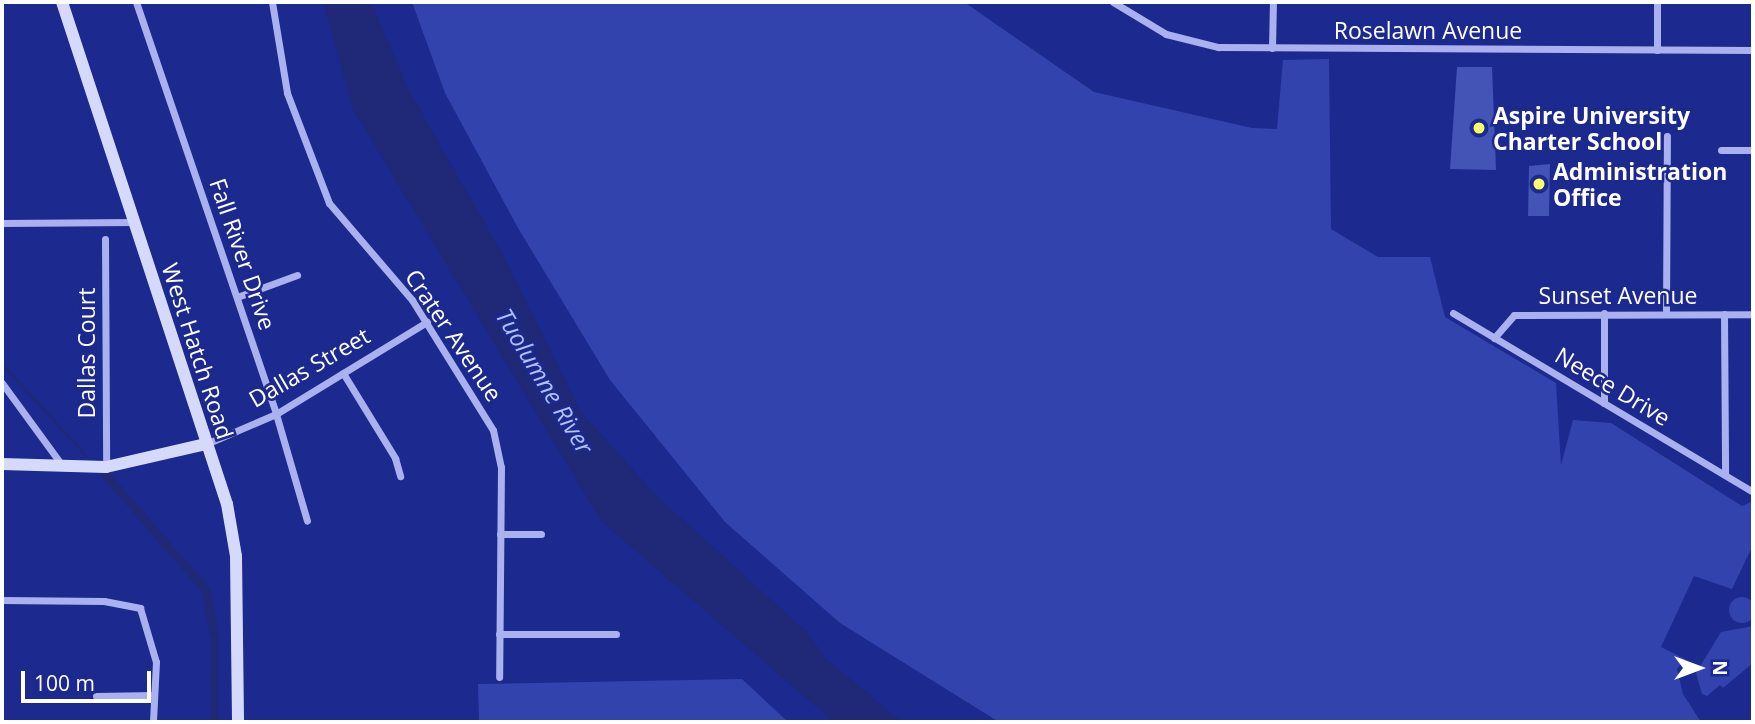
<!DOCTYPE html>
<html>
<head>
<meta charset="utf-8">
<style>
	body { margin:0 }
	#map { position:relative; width:1755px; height:724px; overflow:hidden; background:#1c298e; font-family:"Open Sans",sans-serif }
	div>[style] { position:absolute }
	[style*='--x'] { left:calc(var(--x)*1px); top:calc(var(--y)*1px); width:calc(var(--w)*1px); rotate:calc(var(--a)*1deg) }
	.green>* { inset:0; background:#3343ae }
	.round { border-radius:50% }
	.water>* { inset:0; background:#1f2977 }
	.stream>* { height:2.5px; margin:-1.25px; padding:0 1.25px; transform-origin:1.25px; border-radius:1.25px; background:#1f2977 }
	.canal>* { height:9px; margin:-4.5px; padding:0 4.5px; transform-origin:4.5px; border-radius:4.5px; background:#1f2977 }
	.building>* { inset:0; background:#4453b6 }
	.street>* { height:7px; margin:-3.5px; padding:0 3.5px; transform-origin:3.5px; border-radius:3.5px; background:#a9b2ee }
	.secondary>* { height:12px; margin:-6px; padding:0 6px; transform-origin:6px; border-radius:6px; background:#d6dafa }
	.dots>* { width:19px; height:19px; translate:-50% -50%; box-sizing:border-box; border:4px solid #1c298e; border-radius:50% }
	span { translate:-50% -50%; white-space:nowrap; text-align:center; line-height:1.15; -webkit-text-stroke:5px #1c298e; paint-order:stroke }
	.street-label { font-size:23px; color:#fff }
	.poi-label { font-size:23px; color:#fff; font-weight:700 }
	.left { translate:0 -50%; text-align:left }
	.water-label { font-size:24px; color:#b5bef5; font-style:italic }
	.frame { position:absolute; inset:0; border:4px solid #fff; pointer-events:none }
	.north { position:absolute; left:1664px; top:633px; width:70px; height:70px; -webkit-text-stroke:5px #1c298e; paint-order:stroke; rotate:90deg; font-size:19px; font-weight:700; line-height:28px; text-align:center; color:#fff }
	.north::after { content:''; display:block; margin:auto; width:24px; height:32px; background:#fff; clip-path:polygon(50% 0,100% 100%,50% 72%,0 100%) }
	.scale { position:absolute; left:21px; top:671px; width:130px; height:32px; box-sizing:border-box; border:4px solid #fff; border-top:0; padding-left:9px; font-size:21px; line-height:24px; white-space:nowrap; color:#fff; -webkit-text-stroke:5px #1c298e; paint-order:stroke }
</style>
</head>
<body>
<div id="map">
	<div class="green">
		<div style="clip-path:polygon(412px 2px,964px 2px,1094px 92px,1252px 128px,1277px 129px,1283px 60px,1329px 59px,1331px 229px,1378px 257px,1430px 257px,1445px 317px,1556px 383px,1561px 465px,1573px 420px,1611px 423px,1742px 506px,1753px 501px,1753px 545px,1732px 589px,1694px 576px,1661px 647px,1685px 659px,1677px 669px,1683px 694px,1701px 722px,999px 722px,840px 623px,725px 522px,610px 380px,518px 228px,445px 93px)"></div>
		<div class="round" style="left:1729px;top:597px;width:26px;height:26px"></div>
		<div style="clip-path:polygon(1753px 626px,1753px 663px,1723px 688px,1720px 685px,1707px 696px,1702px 694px,1696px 673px,1721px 632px)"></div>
		<div style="clip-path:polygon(742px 679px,788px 722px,479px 722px,478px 684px)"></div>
	</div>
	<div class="water">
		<div style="clip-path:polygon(323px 2px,371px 2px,408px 89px,504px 257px,581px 412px,658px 497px,807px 632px,825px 658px,902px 722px,834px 722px,601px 521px,353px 109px)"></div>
	</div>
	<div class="stream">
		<div style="--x:2;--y:364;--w:124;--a:47.3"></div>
	</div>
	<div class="canal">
		<div style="--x:105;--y:474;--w:154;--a:49"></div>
		<div style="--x:206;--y:590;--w:47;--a:80.1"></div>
		<div style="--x:214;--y:636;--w:86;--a:90"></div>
	</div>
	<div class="building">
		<div style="clip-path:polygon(1457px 67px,1492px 67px,1496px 170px,1450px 169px)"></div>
		<div style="clip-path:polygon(1550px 164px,1549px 216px,1528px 216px,1529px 166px)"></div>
	</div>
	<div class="street">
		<div style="--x:136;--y:2;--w:435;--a:71.2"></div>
		<div style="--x:276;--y:414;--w:111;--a:73.8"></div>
		<div style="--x:272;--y:2;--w:92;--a:80.6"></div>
		<div style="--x:287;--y:93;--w:118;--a:69.1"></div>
		<div style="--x:329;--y:203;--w:128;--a:49.4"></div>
		<div style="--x:412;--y:300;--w:153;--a:58.1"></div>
		<div style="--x:493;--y:430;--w:38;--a:78"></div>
		<div style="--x:501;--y:467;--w:210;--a:90.5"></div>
		<div style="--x:1113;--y:2;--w:62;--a:31.1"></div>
		<div style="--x:1166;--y:34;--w:54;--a:14"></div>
		<div style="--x:1218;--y:47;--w:535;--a:0.32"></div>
		<div style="--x:1272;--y:48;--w:46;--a:-88.8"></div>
		<div style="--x:1657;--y:50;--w:48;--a:-90"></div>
		<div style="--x:1721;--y:150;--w:32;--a:0"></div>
		<div style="--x:2;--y:223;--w:132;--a:-0.4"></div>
		<div style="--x:105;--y:239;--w:228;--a:89.7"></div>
		<div style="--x:237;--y:297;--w:64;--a:-20.1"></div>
		<div style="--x:1453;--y:313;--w:349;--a:30.8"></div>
		<div style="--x:1604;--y:313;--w:90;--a:90"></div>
		<div style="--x:1666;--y:313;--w:177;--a:-89.7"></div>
		<div style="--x:1724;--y:314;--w:161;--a:89.6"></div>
		<div style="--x:1494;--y:338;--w:30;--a:-49"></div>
		<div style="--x:1514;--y:315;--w:239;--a:-0.2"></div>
		<div style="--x:343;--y:373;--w:100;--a:58.5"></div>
		<div style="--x:395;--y:458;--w:19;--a:74"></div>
		<div style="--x:2;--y:383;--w:100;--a:53.9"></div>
		<div style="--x:206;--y:444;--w:76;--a:-23.2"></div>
		<div style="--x:276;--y:414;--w:177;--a:-31.4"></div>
		<div style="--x:500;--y:534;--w:41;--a:0"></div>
		<div style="--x:2;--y:600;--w:102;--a:0.6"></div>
		<div style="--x:104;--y:601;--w:37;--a:11"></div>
		<div style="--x:140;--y:608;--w:56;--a:73.5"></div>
		<div style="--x:156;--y:662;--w:60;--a:92.9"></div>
		<div style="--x:499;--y:634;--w:117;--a:0"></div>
		<div style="--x:96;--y:696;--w:58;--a:-1"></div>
	</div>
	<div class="secondary">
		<div style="--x:62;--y:2;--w:528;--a:71.81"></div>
		<div style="--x:227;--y:504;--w:53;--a:80.2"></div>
		<div style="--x:236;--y:556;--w:166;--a:89.3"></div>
		<div style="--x:2;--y:464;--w:104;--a:1.7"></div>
		<div style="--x:106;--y:467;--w:103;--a:-13"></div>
	</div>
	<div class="dots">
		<div style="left:1479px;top:128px;background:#fafe67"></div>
		<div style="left:1539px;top:184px;background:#fafe67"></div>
	</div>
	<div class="street-label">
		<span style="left:1428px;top:30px">Roselawn Avenue</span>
		<span style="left:243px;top:254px;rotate:71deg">Fall River Drive</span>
		<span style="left:1618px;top:295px">Sunset Avenue</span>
		<span style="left:454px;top:335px;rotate:56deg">Crater Avenue</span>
		<span style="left:198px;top:351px;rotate:72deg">West Hatch Road</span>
		<span style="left:86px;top:353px;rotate:-90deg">Dallas Court</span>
		<span style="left:309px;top:367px;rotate:-30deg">Dallas Street</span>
		<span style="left:1613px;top:386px;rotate:31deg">Neece Drive</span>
	</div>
	<div class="poi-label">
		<span class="left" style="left:1493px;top:128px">Aspire University<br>Charter School</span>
		<span class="left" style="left:1553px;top:184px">Administration<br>Office</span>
	</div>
	<div class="water-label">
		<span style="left:545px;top:381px;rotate:59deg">Tuolumne River</span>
	</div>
	<div class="frame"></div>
	<div class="north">N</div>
	<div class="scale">100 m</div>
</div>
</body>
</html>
